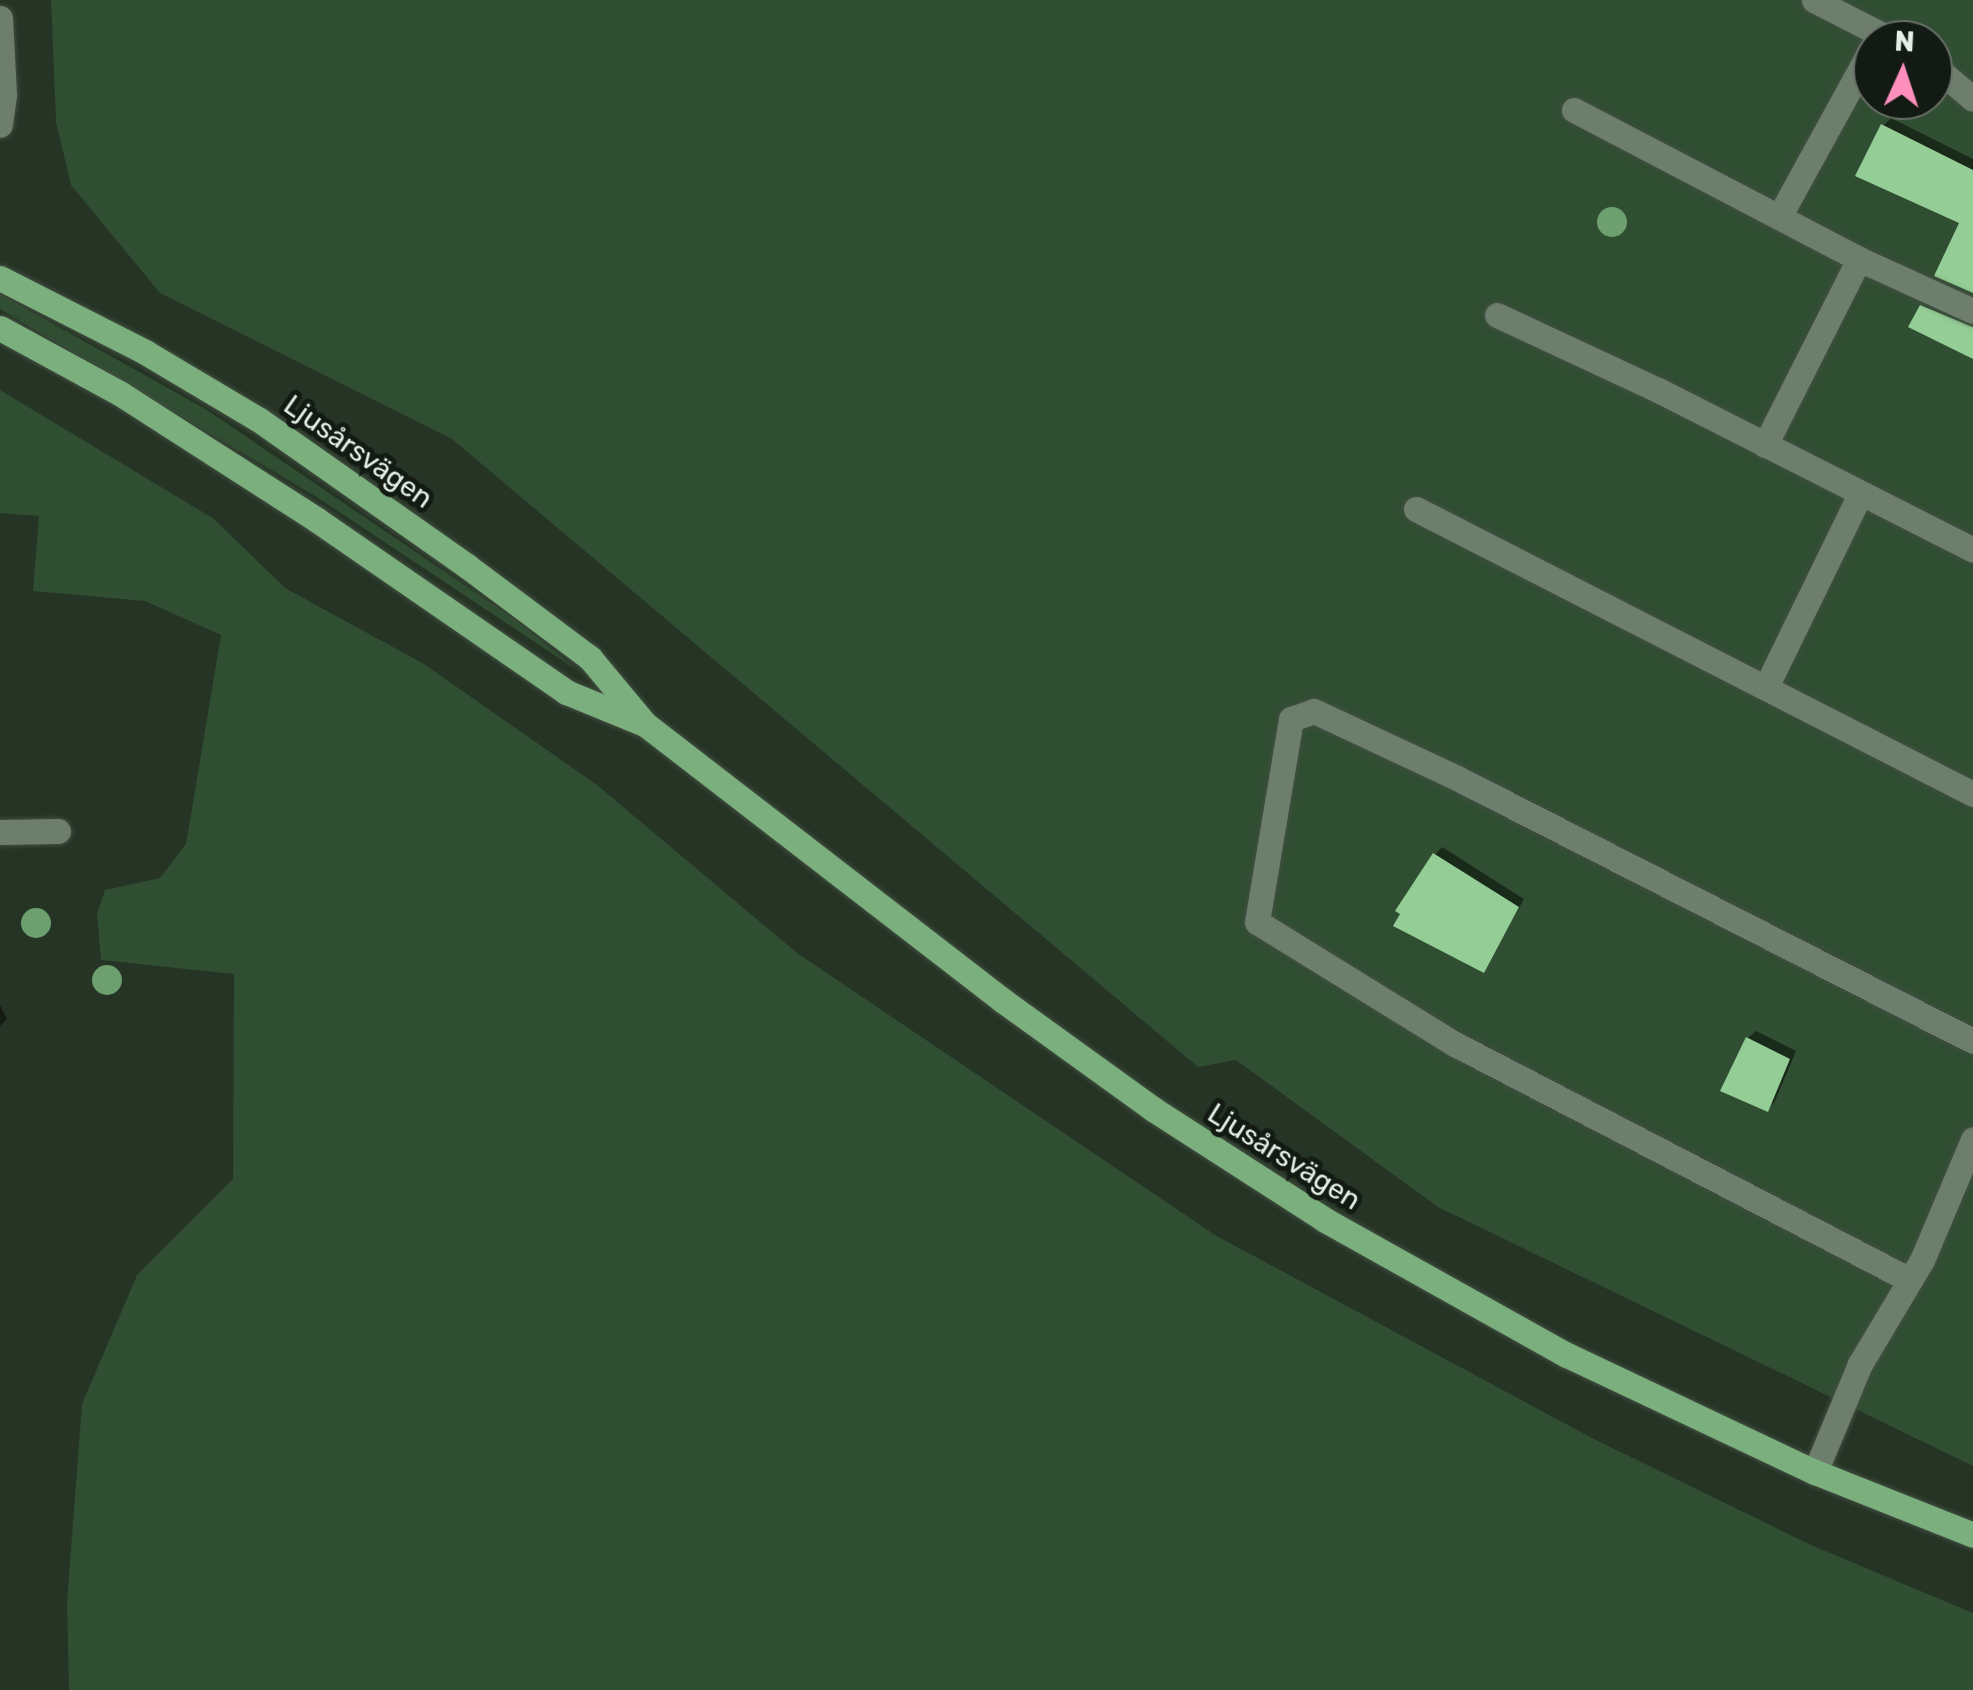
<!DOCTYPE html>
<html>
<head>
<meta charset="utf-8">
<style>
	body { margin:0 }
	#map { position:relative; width:1973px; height:1690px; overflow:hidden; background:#253425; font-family:Rubik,sans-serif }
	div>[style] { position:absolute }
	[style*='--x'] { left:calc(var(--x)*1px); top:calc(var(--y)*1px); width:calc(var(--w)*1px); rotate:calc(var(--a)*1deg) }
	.green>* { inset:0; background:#304e32 }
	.shadow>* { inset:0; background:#0007 }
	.building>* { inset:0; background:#95cd96 }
	.roads { filter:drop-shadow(0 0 2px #424f42) drop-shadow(0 0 2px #424f42) }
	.minor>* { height:25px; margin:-12.5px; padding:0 12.5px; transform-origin:12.5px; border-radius:12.5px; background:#6d7e6d }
	.major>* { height:25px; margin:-12.5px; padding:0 12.5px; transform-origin:12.5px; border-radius:12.5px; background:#7baf7d }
	.trees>* { width:30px; height:30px; margin:-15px; border-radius:50%; background:#6e9f6f }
	span { translate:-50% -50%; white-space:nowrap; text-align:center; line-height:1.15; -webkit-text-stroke:10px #131a13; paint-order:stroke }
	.street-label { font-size:28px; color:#e5efe5 }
	.north { position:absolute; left:1853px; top:20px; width:100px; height:100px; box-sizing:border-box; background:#131a13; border:2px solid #676f67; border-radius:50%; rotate:3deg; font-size:28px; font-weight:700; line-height:40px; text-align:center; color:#e5efe5 }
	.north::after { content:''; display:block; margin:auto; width:35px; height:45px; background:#fe8ebc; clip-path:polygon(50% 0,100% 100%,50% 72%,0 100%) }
</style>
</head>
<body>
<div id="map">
	<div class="green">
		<div style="clip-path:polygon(evenodd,51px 0,1973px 0,1973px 1466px,1438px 1207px,1236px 1060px,1198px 1067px,452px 439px,160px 293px,71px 185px,56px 122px,51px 0,1873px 40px,1933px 40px,1933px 100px,1873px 100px,1873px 40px)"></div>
		<div style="clip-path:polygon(0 294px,207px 410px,510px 616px,583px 674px,315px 496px,0 309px)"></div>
		<div style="clip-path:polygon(0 390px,214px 519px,285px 588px,424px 664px,597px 785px,797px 953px,1215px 1235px,1592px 1438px,1811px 1545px,1973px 1613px,1973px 1690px,69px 1690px,67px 1602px,82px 1404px,137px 1275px,233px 1179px,234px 974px,101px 960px,97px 914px,105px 890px,160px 878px,186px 844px,221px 635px,145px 601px,33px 591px,39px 516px,0 513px)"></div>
	</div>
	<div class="shadow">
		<div style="clip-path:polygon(1891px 118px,1973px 159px,1973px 208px,1883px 126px)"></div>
		<div style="clip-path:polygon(1442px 847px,1524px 899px,1484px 970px,1435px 855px)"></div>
		<div style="clip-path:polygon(0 1005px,7px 1019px,0 1026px)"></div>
		<div style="clip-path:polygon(1756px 1031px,1796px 1051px,1775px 1101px,1768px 1109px,1748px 1038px)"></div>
	</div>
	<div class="building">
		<div style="clip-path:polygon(1881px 124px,1973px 170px,1973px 293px,1934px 276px,1959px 223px,1855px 176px)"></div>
		<div style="clip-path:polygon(1920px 305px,1973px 327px,1973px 359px,1908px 327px)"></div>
		<div style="clip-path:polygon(1433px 853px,1519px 907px,1484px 973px,1393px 926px,1400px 914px,1395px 911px)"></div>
		<div style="clip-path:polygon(1746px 1037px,1790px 1059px,1768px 1112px,1720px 1091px)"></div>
	</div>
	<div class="roads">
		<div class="minor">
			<div style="--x:1814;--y:0;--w:88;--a:27.1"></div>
			<div style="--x:0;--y:18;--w:77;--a:87"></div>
			<div style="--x:4;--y:95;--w:30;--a:98"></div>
			<div style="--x:1933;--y:65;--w:52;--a:40.4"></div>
			<div style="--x:1574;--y:110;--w:322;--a:27.6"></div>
			<div style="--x:1859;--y:259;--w:125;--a:24.5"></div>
			<div style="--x:1779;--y:217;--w:195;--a:-61.2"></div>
			<div style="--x:1497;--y:315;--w:178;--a:25"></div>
			<div style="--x:1658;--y:390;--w:353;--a:26.9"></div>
			<div style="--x:1765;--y:445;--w:208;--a:-63.2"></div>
			<div style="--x:1416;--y:509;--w:626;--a:27.1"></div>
			<div style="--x:1766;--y:687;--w:215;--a:-64"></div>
			<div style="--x:0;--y:832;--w:58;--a:-1"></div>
			<div style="--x:1910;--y:1280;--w:515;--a:-152.59"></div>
			<div style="--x:1453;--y:1043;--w:230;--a:-148.3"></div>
			<div style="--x:1257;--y:922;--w:206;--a:-80.5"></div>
			<div style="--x:1291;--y:719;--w:24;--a:-19"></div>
			<div style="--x:1314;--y:711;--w:160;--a:25.1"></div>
			<div style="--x:1459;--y:779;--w:577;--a:27.01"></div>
			<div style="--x:1815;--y:1472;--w:117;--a:-67.4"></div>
			<div style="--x:1860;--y:1364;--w:121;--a:-59.2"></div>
			<div style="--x:1922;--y:1260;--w:131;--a:-67.1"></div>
		</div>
		<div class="major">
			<div style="--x:0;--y:278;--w:163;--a:27"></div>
			<div style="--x:145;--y:352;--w:131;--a:30.7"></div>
			<div style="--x:258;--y:419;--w:256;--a:35.1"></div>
			<div style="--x:467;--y:566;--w:154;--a:36.8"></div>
			<div style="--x:590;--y:658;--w:86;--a:50.2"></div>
			<div style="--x:645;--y:724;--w:451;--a:37.7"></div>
			<div style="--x:1002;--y:1000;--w:186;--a:35.8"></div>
			<div style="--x:1153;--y:1109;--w:205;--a:32.8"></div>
			<div style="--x:1325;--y:1220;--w:277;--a:29.2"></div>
			<div style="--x:1567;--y:1355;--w:274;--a:25.3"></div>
			<div style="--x:1815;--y:1472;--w:170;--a:21.7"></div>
			<div style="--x:0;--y:328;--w:138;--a:28.6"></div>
			<div style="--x:121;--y:394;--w:233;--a:32.7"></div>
			<div style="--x:317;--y:520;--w:303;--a:34.6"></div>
			<div style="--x:566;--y:692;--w:82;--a:22.2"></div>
		</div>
	</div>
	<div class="trees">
		<div style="left:1612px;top:222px"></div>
		<div style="left:36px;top:923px"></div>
		<div style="left:107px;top:980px"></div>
	</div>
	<div class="street-label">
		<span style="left:358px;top:452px;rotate:35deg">Ljusårsvägen</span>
		<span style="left:1284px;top:1157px;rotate:32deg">Ljusårsvägen</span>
	</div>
	<div class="north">N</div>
</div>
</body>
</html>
